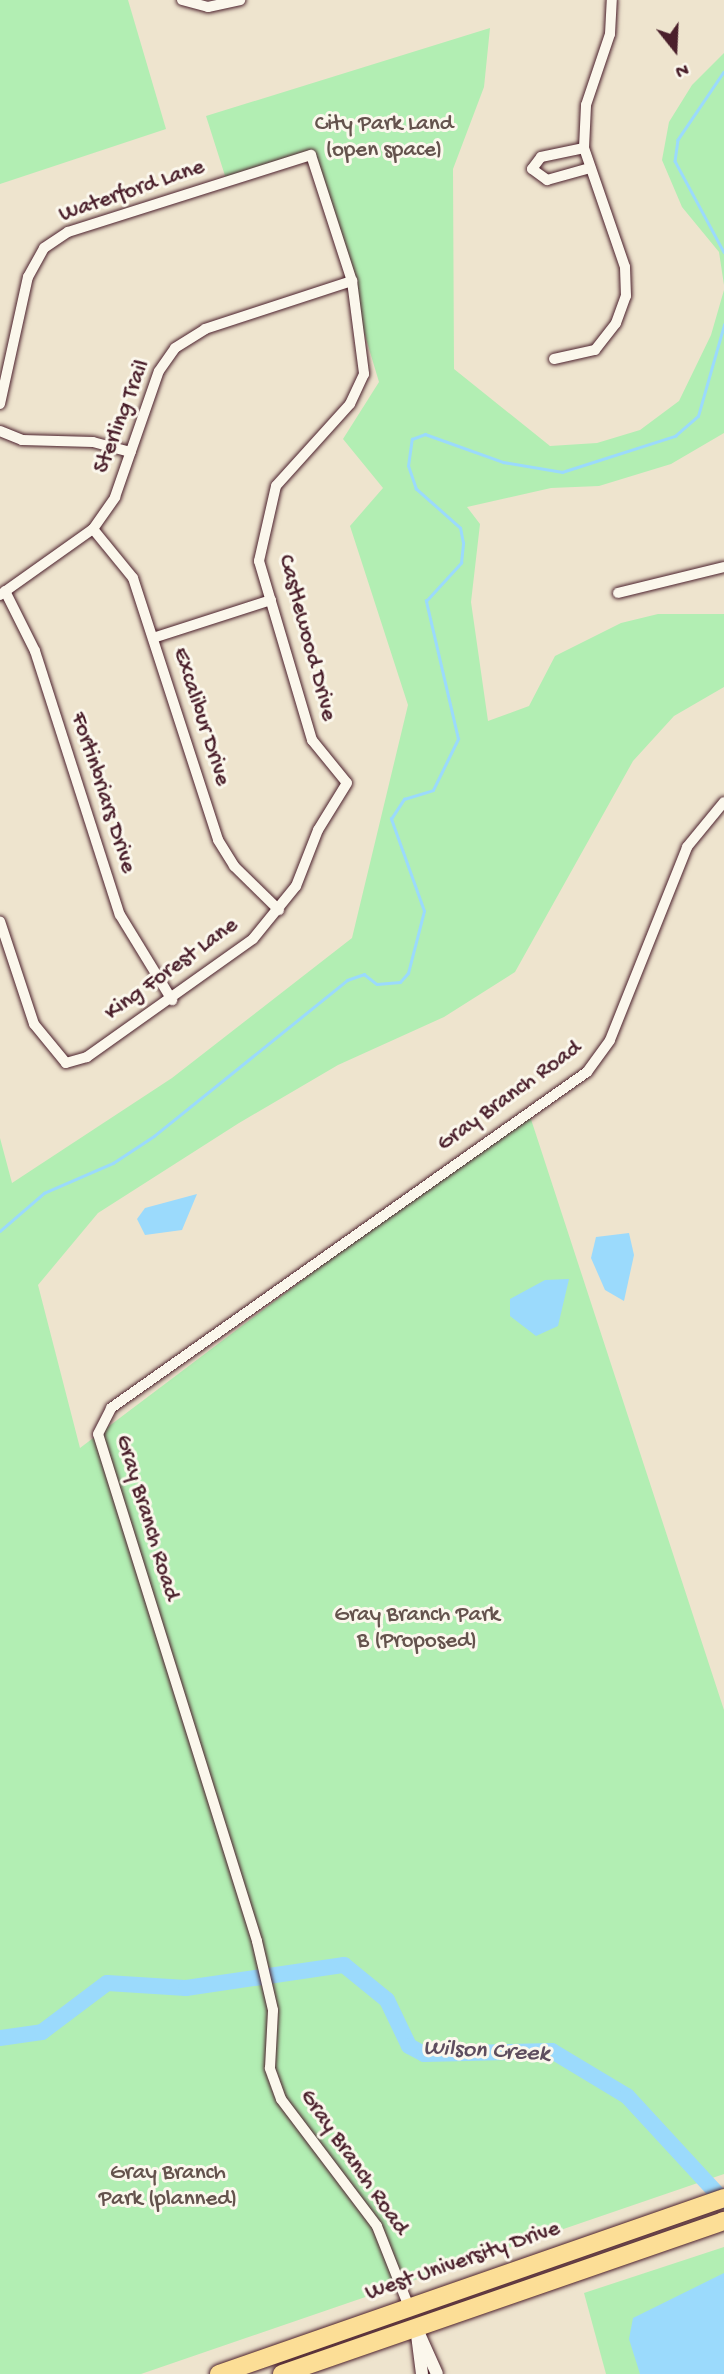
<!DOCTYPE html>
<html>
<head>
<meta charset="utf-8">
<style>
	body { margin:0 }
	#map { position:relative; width:724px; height:2374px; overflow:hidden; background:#eee4ce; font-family:"Gochi Hand",sans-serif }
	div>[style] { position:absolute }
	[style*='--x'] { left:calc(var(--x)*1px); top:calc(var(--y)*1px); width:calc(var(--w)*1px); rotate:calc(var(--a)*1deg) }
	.green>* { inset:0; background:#b2eeb3 }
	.water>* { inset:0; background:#9bdafc }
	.stream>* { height:2.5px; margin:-1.25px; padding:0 1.25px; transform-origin:1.25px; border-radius:1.25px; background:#9bdafc }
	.river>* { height:16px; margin:-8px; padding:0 8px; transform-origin:8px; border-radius:8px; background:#9bdafc }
	.roads { filter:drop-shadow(0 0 2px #4a1f2b) drop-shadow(0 0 2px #4a1f2b) }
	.minor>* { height:10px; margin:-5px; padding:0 5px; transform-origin:5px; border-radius:5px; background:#fbf7ec }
	.tertiary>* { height:12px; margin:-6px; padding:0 6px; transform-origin:6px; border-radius:6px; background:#fbf7ec }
	.trunk>* { height:18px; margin:-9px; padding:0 9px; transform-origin:9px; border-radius:9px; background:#fcde96 }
	span { translate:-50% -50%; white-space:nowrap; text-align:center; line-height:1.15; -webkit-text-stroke:6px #fbf7ec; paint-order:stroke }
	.park-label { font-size:23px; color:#64534d }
	.street-label { font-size:23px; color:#4a1f2b }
	.water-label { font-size:24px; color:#5e4e5f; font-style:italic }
	.north { position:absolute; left:640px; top:14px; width:70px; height:70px; -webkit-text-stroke:5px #fbf7ec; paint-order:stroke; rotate:162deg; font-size:19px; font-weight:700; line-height:28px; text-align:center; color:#4a1f2b }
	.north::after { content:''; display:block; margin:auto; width:24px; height:32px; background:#4a1f2b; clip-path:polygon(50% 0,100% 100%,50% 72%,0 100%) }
</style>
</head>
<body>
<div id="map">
	<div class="green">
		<div style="clip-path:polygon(0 0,128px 0,166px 129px,0 184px)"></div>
		<div style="clip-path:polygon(490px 28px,484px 87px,453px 169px,454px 369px,550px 446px,597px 443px,640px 430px,679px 401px,711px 335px,724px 290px,724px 433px,671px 464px,599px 486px,551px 488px,467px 507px,480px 524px,471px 602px,488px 721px,529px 706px,555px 656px,621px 623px,658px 614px,724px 614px,724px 687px,674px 716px,633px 761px,515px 972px,444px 1017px,338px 1065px,239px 1123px,98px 1213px,38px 1285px,80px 1448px,528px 1110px,724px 1710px,724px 2174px,141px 2374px,0 2374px,0 1138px,12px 1183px,172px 1078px,352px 938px,408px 705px,350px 526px,383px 488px,343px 439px,379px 382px,311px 155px,227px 182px,206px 116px)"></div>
		<div style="clip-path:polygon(724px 53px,724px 285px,719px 252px,682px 207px,662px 160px,669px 122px,692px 85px)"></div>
		<div style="clip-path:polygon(724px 2247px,724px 2374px,606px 2374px,584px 2293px)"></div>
	</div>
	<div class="water">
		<div style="clip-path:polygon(197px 1194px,182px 1230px,145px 1235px,137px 1219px,145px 1208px)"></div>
		<div style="clip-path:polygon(629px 1233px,634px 1255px,624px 1301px,605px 1290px,591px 1258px,596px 1237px)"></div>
		<div style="clip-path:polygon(569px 1279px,558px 1326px,536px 1336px,510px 1316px,510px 1299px,545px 1280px)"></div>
		<div style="clip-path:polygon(724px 2273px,724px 2374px,640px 2374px,629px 2339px,633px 2318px)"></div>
	</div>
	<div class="stream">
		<div style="--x:724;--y:72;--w:82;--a:124.1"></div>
		<div style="--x:678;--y:140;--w:21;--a:98"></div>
		<div style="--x:675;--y:161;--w:103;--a:61.7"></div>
		<div style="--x:0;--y:1231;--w:58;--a:-40.8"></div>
		<div style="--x:44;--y:1193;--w:75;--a:-23.5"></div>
		<div style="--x:113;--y:1163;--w:49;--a:-33.4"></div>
		<div style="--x:154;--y:1136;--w:248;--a:-38.9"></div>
		<div style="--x:347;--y:980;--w:18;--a:-19"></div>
		<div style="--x:364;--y:974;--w:16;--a:38"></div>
		<div style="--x:377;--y:984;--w:23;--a:-5"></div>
		<div style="--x:400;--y:982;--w:12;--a:-48"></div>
		<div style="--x:408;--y:973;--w:64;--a:-75.5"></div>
		<div style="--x:424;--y:911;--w:98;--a:-109.7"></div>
		<div style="--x:391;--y:819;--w:24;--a:-57"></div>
		<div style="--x:404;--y:799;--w:30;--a:-17"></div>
		<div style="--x:433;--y:790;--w:57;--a:-63.9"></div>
		<div style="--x:458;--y:739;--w:142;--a:-103.1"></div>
		<div style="--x:426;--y:601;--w:52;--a:-47.4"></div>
		<div style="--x:461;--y:563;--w:20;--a:-84"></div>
		<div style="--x:463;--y:543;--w:15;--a:-101"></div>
		<div style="--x:460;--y:528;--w:59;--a:-138.4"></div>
		<div style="--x:416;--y:489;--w:24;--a:-109"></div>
		<div style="--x:408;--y:466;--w:27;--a:-82"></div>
		<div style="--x:412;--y:439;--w:14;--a:-21"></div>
		<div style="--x:425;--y:434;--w:83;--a:19.7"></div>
		<div style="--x:503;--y:462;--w:60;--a:9.6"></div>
		<div style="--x:562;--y:472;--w:119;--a:-17.7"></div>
		<div style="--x:675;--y:436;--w:30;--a:-41"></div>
		<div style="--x:698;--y:416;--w:95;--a:-74.1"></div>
	</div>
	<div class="river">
		<div style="--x:0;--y:2038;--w:42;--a:-8.1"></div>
		<div style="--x:42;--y:2032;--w:81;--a:-37"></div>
		<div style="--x:107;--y:1983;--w:79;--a:3.6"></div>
		<div style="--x:186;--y:1988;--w:160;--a:-8.3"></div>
		<div style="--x:344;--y:1965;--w:55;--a:39.1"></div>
		<div style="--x:387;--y:2000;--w:51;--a:64.4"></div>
		<div style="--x:409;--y:2046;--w:17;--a:28"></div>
		<div style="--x:424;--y:2054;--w:128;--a:-1.3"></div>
		<div style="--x:552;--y:2051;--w:87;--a:31"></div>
		<div style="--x:627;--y:2096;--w:143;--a:47.3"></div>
	</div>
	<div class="roads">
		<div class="minor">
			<div style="--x:182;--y:0;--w:27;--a:15"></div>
			<div style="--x:208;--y:7;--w:33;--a:-12"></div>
			<div style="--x:584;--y:148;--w:44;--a:168.2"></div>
			<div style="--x:541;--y:157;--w:15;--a:127"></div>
			<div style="--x:532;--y:169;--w:19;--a:36"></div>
			<div style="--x:547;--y:180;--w:45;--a:-15.6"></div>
			<div style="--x:554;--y:359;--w:42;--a:-12.4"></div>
			<div style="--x:595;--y:350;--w:34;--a:-52"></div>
			<div style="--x:616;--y:323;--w:29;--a:-70"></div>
			<div style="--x:626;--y:296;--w:29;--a:-92"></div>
			<div style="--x:625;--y:267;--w:126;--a:-109"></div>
			<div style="--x:584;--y:148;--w:43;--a:-87.3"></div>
			<div style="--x:586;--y:105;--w:75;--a:-71.3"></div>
			<div style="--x:610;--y:34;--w:34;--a:-87"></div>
			<div style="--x:0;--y:404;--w:130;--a:-77.6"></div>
			<div style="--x:28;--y:277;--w:33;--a:-61"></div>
			<div style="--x:44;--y:248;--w:29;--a:-34"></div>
			<div style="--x:68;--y:232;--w:255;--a:-17.6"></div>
			<div style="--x:311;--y:155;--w:133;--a:72"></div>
			<div style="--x:352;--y:281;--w:94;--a:82.6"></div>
			<div style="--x:364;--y:374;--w:33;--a:115"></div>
			<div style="--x:350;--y:404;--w:110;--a:132.1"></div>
			<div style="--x:276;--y:486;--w:77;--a:102.8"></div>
			<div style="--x:259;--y:561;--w:187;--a:73.5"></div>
			<div style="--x:312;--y:740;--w:55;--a:50.9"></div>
			<div style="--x:347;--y:783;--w:55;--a:121.7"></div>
			<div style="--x:318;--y:830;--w:60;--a:111.4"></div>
			<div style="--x:296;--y:886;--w:68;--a:129.1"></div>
			<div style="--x:253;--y:939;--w:204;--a:144.6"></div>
			<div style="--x:87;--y:1057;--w:22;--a:164"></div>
			<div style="--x:66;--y:1063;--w:50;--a:-129.4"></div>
			<div style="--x:34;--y:1024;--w:108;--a:-108.3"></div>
			<div style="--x:0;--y:431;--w:24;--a:22"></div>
			<div style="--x:22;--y:440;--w:71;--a:1.6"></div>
			<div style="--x:93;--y:442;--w:39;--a:15"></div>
			<div style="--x:93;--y:529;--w:63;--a:50.8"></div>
			<div style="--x:133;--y:578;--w:275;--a:72"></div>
			<div style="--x:218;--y:840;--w:31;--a:58"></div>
			<div style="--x:234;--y:866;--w:63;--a:44.4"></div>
			<div style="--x:5;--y:591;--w:67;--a:63.4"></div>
			<div style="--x:35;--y:651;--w:277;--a:72.2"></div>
			<div style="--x:120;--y:915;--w:100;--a:58.5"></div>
			<div style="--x:618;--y:593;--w:109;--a:-13.8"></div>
			<div style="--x:0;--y:595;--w:114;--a:-35.4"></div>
			<div style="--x:93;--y:529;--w:39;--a:-55"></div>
			<div style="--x:115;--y:497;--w:133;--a:-70.8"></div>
			<div style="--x:159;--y:371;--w:28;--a:-55"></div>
			<div style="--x:175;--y:348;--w:36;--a:-32"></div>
			<div style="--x:205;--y:329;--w:155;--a:-18.1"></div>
			<div style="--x:153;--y:638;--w:124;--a:-17.9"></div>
			<div style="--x:409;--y:2307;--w:87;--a:-111.6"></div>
			<div style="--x:377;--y:2226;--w:159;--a:-127.1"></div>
			<div style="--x:281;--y:2099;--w:33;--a:-110"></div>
			<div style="--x:270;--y:2068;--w:58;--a:-87"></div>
			<div style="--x:273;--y:2010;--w:71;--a:-103.1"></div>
			<div style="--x:257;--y:1941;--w:531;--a:-107.41"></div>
			<div style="--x:98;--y:1434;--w:29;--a:-63"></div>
			<div style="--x:111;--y:1408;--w:583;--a:-35.22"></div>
			<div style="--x:587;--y:1072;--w:39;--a:-54"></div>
			<div style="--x:610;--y:1040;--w:208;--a:-68.2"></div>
			<div style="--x:687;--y:847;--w:58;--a:-50.6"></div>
		</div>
		<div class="tertiary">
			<div style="--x:416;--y:2327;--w:51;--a:65.9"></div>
			<div style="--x:416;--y:2327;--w:47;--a:82.7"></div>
		</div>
		<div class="trunk">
			<div style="--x:219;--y:2374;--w:535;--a:-19.21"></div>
			<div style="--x:282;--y:2374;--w:468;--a:-19.1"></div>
		</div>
	</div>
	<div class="park-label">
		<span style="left:384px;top:138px">City Park Land<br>(open space)</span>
		<span style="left:417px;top:1629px">Gray Branch Park<br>B (Proposed)</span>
		<span style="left:168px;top:2187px">Gray Branch<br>Park (planned)</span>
	</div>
	<div class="street-label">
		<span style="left:132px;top:192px;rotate:-19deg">Waterford Lane</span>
		<span style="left:123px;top:417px;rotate:-69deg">Sterling Trail</span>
		<span style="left:306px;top:638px;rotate:75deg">Castlewood Drive</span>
		<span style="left:200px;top:717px;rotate:72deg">Excalibur Drive</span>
		<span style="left:102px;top:793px;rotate:72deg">Fortinbriars Drive</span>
		<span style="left:172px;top:970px;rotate:-36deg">King Forest Lane</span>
		<span style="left:510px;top:1097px;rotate:-36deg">Gray Branch Road</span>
		<span style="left:146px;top:1518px;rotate:73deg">Gray Branch Road</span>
		<span style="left:353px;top:2163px;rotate:55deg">Gray Branch Road</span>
		<span style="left:463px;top:2262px;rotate:-19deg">West University Drive</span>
	</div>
	<div class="water-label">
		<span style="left:486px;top:2052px;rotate:3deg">Wilson Creek</span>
	</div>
	<div class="north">N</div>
</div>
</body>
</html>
